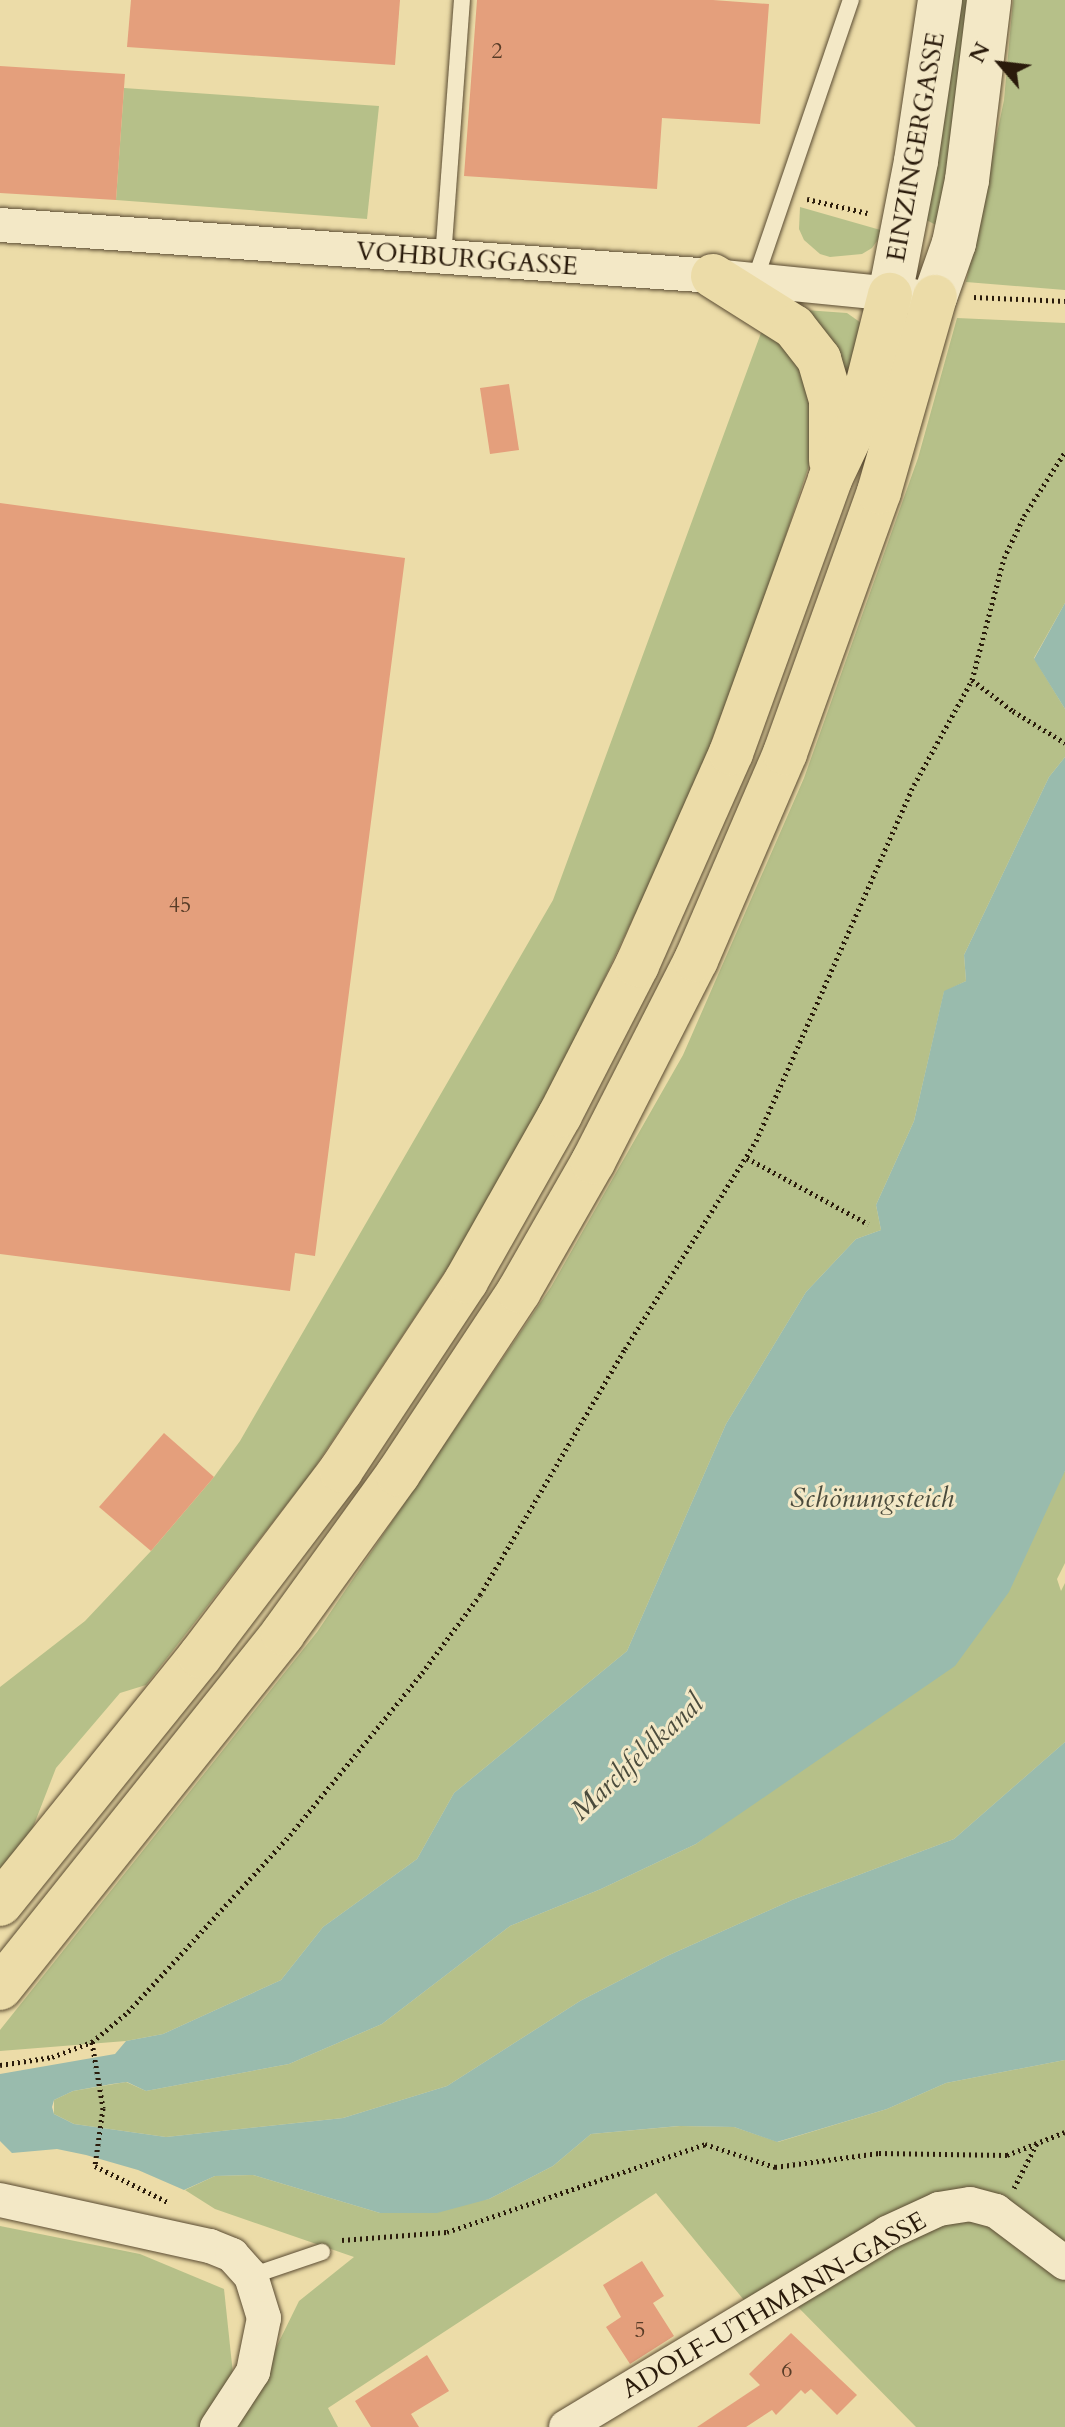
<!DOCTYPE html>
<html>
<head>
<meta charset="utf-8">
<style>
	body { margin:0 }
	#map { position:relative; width:1065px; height:2427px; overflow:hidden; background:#ecdca8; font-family:Cardo,serif }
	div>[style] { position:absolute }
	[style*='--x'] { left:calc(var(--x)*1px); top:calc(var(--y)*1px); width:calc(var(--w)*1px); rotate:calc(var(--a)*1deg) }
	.green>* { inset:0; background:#b6c089 }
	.water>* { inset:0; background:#99bbad }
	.building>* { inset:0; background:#e49f7c }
	.path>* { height:5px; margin-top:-2.5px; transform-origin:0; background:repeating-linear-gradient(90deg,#2a1b0b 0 2px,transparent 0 6px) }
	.roads { filter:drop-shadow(0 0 2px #5a4b32) drop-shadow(0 0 2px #5a4b32) }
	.lane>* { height:16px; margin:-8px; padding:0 8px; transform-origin:8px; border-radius:8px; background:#f3e8c6 }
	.street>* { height:34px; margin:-17px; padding:0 17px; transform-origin:17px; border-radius:17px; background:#f3e8c6 }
	.secondary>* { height:44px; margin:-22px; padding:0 22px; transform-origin:22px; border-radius:22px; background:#f3e8c6 }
	.highway>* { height:44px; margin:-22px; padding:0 22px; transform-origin:22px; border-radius:22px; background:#ecdca8 }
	span { translate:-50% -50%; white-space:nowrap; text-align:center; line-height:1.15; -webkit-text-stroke:6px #f3e8c6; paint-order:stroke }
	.number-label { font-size:22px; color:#583c27 }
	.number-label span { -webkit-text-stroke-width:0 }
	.street-label { font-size:26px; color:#2a1b0b }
	.water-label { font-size:28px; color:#4b4b3c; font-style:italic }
	.north { position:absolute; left:961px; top:24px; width:80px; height:80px; -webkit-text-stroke:6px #f3e8c6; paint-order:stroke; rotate:298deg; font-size:22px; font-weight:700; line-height:32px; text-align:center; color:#2a1b0b }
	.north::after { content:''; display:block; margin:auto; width:28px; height:36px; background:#2a1b0b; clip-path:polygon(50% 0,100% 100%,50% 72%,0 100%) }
</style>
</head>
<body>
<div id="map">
	<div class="green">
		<div style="clip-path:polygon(956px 0,980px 0,945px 230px,921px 217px)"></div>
		<div style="clip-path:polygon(1013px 0,1065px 0,1065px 290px,966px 282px,1004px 100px)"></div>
		<div style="clip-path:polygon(124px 88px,379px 106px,367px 219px,116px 200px)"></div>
		<div style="clip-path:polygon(800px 207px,884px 231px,872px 248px,862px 254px,830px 257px,820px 254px,804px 240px,799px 229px)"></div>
		<div style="clip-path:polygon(805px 310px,847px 313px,864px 325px,850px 406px)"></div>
		<div style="clip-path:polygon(957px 318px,1065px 323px,1065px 603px,1034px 658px,1065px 709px,1065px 757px,1049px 777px,964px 955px,966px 981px,944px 992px,914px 1121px,876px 1205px,881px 1230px,856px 1239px,806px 1292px,726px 1424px,627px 1651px,454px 1793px,417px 1859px,323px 1927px,281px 1980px,163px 2034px,126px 2041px,0 2051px,0 2030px,317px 1632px,551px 1287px,683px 1055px,804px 778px,918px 458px)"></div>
		<div style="clip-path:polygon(765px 322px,789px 336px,822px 426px,760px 613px,688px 803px,566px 1059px,460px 1249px,311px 1473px,146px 1685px,120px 1693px,56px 1768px,30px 1835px,0 1870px,0 1687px,85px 1621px,151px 1551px,214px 1477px,240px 1441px,553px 900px)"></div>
		<div style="clip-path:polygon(1065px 1471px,1065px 1563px,1057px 1579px,1061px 1591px,1065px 1583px,1065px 1742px,954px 1839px,792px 1900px,667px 1956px,580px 2001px,447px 2086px,343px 2118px,166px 2137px,74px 2124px,54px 2114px,54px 2100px,73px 2091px,126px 2082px,146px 2091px,289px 2064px,382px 2024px,510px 1926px,601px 1889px,696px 1844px,755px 1801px)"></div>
		<div style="clip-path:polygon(1065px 2060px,1065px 2427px,916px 2427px,794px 2303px,748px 2305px,656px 2193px,328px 2408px,338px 2427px,237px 2427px,299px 2301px,354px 2257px,215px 2209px,185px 2190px,215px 2176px,253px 2175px,380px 2213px,489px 2199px,553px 2166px,591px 2134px,680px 2126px,734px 2127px,778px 2142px,887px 2109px,946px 2083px)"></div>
		<div style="clip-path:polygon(0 2226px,140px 2254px,224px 2289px,233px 2374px,201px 2427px,0 2427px)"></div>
	</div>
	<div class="water">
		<div style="clip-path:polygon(1065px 603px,1065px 709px,1034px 659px)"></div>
		<div style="clip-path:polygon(1065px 757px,1065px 1471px,1009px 1592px,955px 1666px,696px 1844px,601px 1889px,510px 1926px,382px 2024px,289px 2064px,146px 2091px,127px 2082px,112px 2084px,73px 2091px,54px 2100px,52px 2107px,54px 2114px,74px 2124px,166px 2137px,343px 2118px,447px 2086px,580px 2001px,667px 1956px,792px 1900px,954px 1839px,1065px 1742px,1065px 2060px,946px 2083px,887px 2109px,777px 2142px,734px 2127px,679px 2126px,591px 2134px,553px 2166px,489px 2199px,437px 2213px,380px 2213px,253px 2175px,215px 2176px,184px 2190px,138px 2170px,86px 2155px,57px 2149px,12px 2153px,0 2141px,0 2074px,115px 2054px,126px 2041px,163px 2034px,281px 1980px,323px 1927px,417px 1859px,454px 1793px,627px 1651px,726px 1424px,806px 1292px,856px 1239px,881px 1230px,876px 1205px,914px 1121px,944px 991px,966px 981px,964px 955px,1049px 777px)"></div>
	</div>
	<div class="building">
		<div style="clip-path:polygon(131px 0,400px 0,395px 65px,127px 47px)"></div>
		<div style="clip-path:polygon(477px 0,713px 0,769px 4px,760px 124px,662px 118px,657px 189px,464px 176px)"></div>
		<div style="clip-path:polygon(0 66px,125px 74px,116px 200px,0 193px)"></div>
		<div style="clip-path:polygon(509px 384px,519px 450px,490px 454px,480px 388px)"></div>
		<div style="clip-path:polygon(0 503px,405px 558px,315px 1256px,295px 1253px,290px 1291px,0 1254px)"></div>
		<div style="clip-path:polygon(164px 1433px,214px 1477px,151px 1551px,99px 1507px)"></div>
		<div style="clip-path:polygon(642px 2261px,664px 2296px,653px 2303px,674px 2336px,630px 2364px,606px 2327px,621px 2317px,603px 2285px)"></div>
		<div style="clip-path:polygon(791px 2333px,857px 2395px,837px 2415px,811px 2389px,805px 2394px,801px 2390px,776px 2415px,772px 2410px,746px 2427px,697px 2427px,760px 2385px,749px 2374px)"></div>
		<div style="clip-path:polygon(427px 2355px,449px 2391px,411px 2414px,419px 2427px,371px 2427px,355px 2401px)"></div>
	</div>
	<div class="path">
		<div style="--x:807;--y:199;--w:62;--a:13.1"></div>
		<div style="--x:974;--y:297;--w:91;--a:2.5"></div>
		<div style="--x:972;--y:680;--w:51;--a:37.1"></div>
		<div style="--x:1013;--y:711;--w:61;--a:31.6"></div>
		<div style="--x:747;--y:1158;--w:138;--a:28.6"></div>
		<div style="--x:92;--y:2042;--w:67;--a:80.5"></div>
		<div style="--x:103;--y:2108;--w:59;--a:97.9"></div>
		<div style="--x:95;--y:2166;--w:81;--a:26.3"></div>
		<div style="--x:0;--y:2065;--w:53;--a:-8.7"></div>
		<div style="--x:52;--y:2057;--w:43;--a:-20.6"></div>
		<div style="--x:92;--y:2042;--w:47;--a:-39.8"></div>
		<div style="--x:128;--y:2012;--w:240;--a:-47.5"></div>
		<div style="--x:290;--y:1835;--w:209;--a:-50.8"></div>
		<div style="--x:422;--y:1673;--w:97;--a:-53.4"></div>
		<div style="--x:480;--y:1595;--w:286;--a:-59.5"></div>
		<div style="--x:625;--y:1349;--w:246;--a:-57.8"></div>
		<div style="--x:756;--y:1141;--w:389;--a:-66.1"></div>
		<div style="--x:914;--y:785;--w:120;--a:-61.1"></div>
		<div style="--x:972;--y:680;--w:126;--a:-75.3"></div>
		<div style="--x:1004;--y:558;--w:47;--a:-64.5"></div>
		<div style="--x:1024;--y:516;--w:76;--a:-57.4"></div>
		<div style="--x:1014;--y:2188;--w:51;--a:-62.9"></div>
		<div style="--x:342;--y:2240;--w:105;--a:-4.4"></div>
		<div style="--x:447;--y:2232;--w:273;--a:-18.8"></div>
		<div style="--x:705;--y:2144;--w:74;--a:18.2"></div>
		<div style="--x:775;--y:2167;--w:105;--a:-7.7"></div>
		<div style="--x:879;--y:2153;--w:128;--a:0.9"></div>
		<div style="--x:1007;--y:2155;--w:62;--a:-21.6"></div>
	</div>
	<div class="roads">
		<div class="lane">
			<div style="--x:443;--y:258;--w:259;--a:-85.8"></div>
			<div style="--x:755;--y:280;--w:296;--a:-71.1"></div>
			<div style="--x:251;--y:2276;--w:75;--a:-18.7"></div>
		</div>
		<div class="street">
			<div style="--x:0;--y:225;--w:715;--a:4.09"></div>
			<div style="--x:713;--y:276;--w:202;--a:5.7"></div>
			<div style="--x:0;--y:2200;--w:215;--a:12.4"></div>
			<div style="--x:210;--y:2246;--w:24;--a:22"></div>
			<div style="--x:232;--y:2255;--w:28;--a:48"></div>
			<div style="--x:251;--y:2276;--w:44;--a:72.8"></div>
			<div style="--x:264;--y:2318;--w:55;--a:101.5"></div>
			<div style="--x:253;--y:2372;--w:66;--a:123.2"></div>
			<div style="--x:566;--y:2427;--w:375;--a:-31.1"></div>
			<div style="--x:887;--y:2233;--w:57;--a:-24.8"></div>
			<div style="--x:939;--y:2209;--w:31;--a:-9"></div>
			<div style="--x:970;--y:2204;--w:27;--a:15"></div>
			<div style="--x:996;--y:2211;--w:86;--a:37"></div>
		</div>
		<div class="secondary">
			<div style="--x:890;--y:295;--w:136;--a:-79"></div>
			<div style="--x:916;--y:161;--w:163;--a:-81.5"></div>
			<div style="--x:935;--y:297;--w:57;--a:-70.6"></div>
			<div style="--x:954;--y:243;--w:64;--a:-78.3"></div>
			<div style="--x:967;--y:180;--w:181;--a:-83"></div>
		</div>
		<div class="highway">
			<div style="--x:713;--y:276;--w:96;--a:32.2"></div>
			<div style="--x:794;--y:327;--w:41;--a:52"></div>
			<div style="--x:819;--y:359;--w:43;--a:73.7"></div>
			<div style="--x:831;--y:400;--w:61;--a:90"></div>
			<div style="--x:0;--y:1904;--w:319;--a:-51.1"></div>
			<div style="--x:200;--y:1656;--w:233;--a:-52.8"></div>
			<div style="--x:341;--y:1470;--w:227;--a:-56.5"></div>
			<div style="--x:466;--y:1281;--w:191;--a:-60.5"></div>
			<div style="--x:560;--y:1115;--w:169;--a:-62.8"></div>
			<div style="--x:637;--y:965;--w:232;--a:-66.1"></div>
			<div style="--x:731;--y:753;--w:291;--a:-70.1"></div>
			<div style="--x:830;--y:479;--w:68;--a:-64.6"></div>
			<div style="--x:859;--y:418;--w:127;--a:-75.9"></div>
			<div style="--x:0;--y:1988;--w:454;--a:-51.4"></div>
			<div style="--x:283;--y:1633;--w:196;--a:-54.1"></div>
			<div style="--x:398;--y:1474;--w:219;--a:-56.5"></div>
			<div style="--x:519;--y:1291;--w:149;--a:-60.2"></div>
			<div style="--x:593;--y:1162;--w:227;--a:-63"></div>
			<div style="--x:696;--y:960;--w:225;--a:-66.7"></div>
			<div style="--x:785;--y:753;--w:277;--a:-70.2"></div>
			<div style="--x:879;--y:492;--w:203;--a:-74"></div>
		</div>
	</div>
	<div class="number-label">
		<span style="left:497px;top:52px">2</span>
		<span style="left:180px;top:906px">45</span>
		<span style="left:640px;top:2331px">5</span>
		<span style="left:787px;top:2371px">6</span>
	</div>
	<div class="street-label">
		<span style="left:916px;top:147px;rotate:-80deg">EINZINGERGASSE</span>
		<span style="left:467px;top:259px;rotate:4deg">VOHBURGGASSE</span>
		<span style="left:774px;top:2305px;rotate:-30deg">ADOLF-UTHMANN-GASSE</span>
	</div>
	<div class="water-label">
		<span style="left:872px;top:1498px">Schönungsteich</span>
		<span style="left:637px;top:1757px;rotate:-43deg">Marchfeldkanal</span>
	</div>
	<div class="north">N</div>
</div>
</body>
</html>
